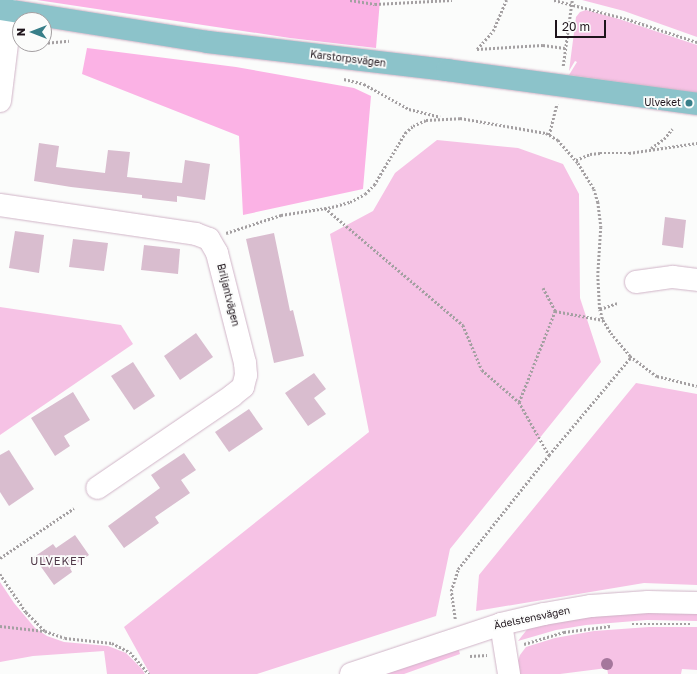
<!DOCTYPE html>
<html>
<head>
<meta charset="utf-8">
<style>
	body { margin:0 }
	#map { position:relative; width:697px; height:674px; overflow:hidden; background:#fbfcfb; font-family:"Golos Text",sans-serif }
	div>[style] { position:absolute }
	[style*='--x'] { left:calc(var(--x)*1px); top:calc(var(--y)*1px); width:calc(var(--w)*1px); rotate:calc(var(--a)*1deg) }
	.green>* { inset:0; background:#f6c2e5 }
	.forest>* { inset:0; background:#fbb2e5 }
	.building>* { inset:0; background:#d9bdcf }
	.path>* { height:2.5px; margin-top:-1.25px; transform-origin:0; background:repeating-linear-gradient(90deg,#a4a0a2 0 2px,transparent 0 4px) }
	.roads { filter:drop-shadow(0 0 1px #d0b4c7) drop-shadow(0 0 1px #d0b4c7) }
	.minor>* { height:22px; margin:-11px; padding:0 11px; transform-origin:11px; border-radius:11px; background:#fff }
	.major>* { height:22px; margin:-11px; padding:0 11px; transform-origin:11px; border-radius:11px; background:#8cc3ca }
	.trees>* { width:12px; height:12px; margin:-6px; border-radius:50%; background:#a5779c }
	.dots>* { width:11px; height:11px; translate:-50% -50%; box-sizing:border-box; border:2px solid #fbfcfb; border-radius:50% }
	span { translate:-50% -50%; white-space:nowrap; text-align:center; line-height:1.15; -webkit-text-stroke:3.5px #fbfcfb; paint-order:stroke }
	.street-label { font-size:10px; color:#1e141b }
	.poi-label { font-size:10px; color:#1e141b }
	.right { translate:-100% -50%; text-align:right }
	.neighbourhood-label { font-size:11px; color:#4e3747; letter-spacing:1px }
	.north { position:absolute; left:12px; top:12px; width:40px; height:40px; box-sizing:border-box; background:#fbfcfb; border:1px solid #a39fa1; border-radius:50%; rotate:270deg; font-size:11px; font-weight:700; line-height:16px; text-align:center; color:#1e141b }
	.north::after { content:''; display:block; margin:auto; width:14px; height:18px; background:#387f89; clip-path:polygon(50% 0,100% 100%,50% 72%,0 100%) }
	.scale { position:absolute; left:555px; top:20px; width:51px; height:18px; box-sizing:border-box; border:2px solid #1e141b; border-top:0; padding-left:5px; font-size:12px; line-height:14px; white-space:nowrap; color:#1e141b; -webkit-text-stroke:3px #fbfcfb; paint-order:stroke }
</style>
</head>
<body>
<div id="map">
	<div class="green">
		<div style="clip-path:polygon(582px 0,697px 0,697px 37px,624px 11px)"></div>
		<div style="clip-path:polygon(586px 10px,619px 19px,697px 45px,697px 93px,569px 75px,577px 62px,575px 61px,569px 71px,576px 17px,580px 12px)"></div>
		<div style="clip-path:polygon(437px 140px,518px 148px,563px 164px,579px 194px,580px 298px,601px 362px,450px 549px,436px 616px,257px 674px,150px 674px,124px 627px,369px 432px,330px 234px,373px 211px,395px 173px)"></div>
		<div style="clip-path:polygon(0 307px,121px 325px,133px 344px,0 435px)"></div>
		<div style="clip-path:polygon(636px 383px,697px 394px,697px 585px,644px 583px,476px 611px,479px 575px)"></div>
		<div style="clip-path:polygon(0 582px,14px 603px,35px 628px,47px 636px,64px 642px,108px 646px,126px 653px,142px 669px,145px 674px,107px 674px,104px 651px,33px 656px,0 662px)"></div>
		<div style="clip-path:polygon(697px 612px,697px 621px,647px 620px,586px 625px,556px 630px,518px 641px,529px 627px,546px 623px,620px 613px)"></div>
		<div style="clip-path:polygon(649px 627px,697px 627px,697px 670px,682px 669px,681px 674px,608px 674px,607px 668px,560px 674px,520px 674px,518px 661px,520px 655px,526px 647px,555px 638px,594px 631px)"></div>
		<div style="clip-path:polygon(458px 647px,460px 654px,404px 674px,378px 674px)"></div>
	</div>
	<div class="forest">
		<div style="clip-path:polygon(37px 0,380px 0,376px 48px,290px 38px)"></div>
		<div style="clip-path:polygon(87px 48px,236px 67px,354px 88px,371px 96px,363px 189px,243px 215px,239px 136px,82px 74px)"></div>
	</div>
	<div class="building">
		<div style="clip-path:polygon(39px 143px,59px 146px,56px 167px,105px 173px,108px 150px,130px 152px,127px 177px,182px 183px,185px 160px,210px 164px,205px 200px,177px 196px,177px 202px,142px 198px,142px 195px,71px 187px,34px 181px)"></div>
		<div style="clip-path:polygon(665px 217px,686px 220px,683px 248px,662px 245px)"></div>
		<div style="clip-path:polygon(15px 231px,44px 235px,39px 273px,9px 268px)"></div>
		<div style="clip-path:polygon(274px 233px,290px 311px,293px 310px,304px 356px,274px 363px,246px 239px)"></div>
		<div style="clip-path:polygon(73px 239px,108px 243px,104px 271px,69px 267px)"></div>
		<div style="clip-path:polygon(144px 245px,180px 249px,178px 274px,141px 270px)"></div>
		<div style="clip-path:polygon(196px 333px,213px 357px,180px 380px,164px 356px)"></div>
		<div style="clip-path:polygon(133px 362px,155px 396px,134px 410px,111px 376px)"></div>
		<div style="clip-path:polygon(314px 373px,326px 389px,314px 398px,326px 414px,308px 426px,285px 393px)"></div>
		<div style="clip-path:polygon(73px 392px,90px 420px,64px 436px,70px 446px,55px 456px,31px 418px)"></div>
		<div style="clip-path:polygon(249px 409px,263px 429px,229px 452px,215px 432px)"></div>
		<div style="clip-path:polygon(9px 450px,34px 489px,9px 506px,0 492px,0 455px)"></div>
		<div style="clip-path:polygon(184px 453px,196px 470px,181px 480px,190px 493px,155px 517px,159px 523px,124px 548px,108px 526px,160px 488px,151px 475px)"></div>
		<div style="clip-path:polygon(75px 535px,89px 555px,70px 568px,72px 572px,54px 585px,34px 557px,53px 544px,56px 548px)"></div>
	</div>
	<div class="path">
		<div style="--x:350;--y:0;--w:25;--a:9"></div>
		<div style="--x:375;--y:4;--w:77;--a:-3"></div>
		<div style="--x:554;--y:0;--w:75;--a:14.6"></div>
		<div style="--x:627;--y:19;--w:74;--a:18.2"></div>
		<div style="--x:44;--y:43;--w:25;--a:-5"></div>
		<div style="--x:477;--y:49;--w:66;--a:-3.5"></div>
		<div style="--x:543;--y:45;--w:22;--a:8"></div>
		<div style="--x:477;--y:49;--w:24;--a:-48"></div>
		<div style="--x:493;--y:31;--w:34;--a:-67"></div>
		<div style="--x:563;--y:66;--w:67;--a:-82.2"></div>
		<div style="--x:344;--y:79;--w:21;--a:14"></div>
		<div style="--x:364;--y:84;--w:51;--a:29.1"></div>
		<div style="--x:409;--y:109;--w:32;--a:14"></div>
		<div style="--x:549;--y:135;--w:32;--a:-76"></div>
		<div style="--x:651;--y:148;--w:16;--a:-35"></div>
		<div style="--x:664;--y:139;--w:13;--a:-51"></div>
		<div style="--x:576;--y:160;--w:15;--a:-23"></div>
		<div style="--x:590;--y:154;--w:10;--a:-6"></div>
		<div style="--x:600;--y:153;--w:29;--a:0"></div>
		<div style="--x:629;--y:153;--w:69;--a:-8.4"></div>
		<div style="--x:325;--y:208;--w:181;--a:40.3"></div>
		<div style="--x:463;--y:325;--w:49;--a:67.1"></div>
		<div style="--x:482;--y:370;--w:49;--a:40.9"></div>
		<div style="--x:519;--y:402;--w:61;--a:60.5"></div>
		<div style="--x:226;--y:233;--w:58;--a:-18.1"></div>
		<div style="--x:281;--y:215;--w:52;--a:-8.9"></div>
		<div style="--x:332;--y:207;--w:19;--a:-16"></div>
		<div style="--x:350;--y:202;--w:17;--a:-28"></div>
		<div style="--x:365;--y:194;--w:13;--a:-45"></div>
		<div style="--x:374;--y:185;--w:61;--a:-59.2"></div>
		<div style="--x:405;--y:133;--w:11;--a:-41"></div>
		<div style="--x:413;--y:126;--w:14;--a:-25"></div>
		<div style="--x:426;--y:120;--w:34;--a:-3"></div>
		<div style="--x:460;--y:118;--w:87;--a:9.9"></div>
		<div style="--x:546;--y:133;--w:14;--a:30"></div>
		<div style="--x:558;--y:140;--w:30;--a:49"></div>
		<div style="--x:578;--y:163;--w:31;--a:58"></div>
		<div style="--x:594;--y:189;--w:14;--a:73"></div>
		<div style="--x:598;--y:202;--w:25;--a:83"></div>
		<div style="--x:601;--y:227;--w:48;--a:93.6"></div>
		<div style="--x:598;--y:275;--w:34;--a:87"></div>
		<div style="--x:600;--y:309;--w:11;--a:75"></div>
		<div style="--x:603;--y:320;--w:15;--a:58"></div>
		<div style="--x:611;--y:333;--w:30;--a:50"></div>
		<div style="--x:630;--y:356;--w:34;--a:37"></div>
		<div style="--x:657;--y:376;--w:41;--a:14"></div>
		<div style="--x:600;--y:309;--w:18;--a:-19"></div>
		<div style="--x:555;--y:311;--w:49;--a:10.6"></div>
		<div style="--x:519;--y:402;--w:98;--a:-68.4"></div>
		<div style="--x:555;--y:311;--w:26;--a:-118"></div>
		<div style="--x:0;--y:558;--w:89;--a:-34"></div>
		<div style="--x:0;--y:574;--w:46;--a:55.6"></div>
		<div style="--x:26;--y:612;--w:27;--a:45"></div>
		<div style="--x:45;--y:631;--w:21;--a:19"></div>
		<div style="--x:65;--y:638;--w:47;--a:6.1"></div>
		<div style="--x:112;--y:643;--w:20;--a:27"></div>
		<div style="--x:130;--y:652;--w:29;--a:49"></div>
		<div style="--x:455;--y:619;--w:28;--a:-98"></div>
		<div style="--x:451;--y:591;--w:23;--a:-72"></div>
		<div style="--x:458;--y:569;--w:146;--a:-51.4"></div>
		<div style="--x:549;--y:455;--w:128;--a:-50.1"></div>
		<div style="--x:632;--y:624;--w:59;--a:0"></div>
		<div style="--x:0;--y:626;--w:45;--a:6.3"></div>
		<div style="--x:524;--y:644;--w:42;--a:-16.7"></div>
		<div style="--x:564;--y:632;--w:47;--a:-7.3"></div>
		<div style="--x:470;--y:656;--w:17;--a:-3"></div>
	</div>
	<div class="roads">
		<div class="minor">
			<div style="--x:0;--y:101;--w:91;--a:-83"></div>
			<div style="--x:0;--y:205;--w:198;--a:8.4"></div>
			<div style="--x:196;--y:234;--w:14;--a:21"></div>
			<div style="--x:209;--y:239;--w:16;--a:60"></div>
			<div style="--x:217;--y:253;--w:114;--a:75.7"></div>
			<div style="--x:245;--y:363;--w:12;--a:85"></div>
			<div style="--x:246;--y:375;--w:12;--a:104"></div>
			<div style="--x:243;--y:387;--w:14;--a:141"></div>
			<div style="--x:232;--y:396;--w:163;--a:145.7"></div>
			<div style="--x:636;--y:282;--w:37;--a:-8"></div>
			<div style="--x:673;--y:277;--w:24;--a:7"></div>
			<div style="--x:501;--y:624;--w:51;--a:80.9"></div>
			<div style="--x:351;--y:674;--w:158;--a:-18.4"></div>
			<div style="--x:501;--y:624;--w:44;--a:-13.1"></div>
			<div style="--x:544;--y:614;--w:48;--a:-9.7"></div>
			<div style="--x:591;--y:606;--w:57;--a:-4"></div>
			<div style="--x:648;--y:602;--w:49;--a:1.2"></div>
		</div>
		<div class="major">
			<div style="--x:0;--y:9;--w:211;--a:9"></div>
			<div style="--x:208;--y:42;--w:241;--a:6.7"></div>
			<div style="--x:447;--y:70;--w:252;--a:7.7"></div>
		</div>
	</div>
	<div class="trees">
		<div style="left:607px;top:664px"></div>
	</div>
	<div class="dots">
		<div style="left:689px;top:103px;background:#387f89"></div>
	</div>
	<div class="street-label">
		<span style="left:348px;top:59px;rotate:7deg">Karstorpsvägen</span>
		<span style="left:228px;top:295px;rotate:76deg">Briljantvägen</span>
		<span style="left:532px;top:618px;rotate:-12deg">Ädelstensvägen</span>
	</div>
	<div class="poi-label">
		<span class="right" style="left:681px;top:103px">Ulveket</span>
	</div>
	<div class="neighbourhood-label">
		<span style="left:58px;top:561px">ULVEKET</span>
	</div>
	<div class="north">N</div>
	<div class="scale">20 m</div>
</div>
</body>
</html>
